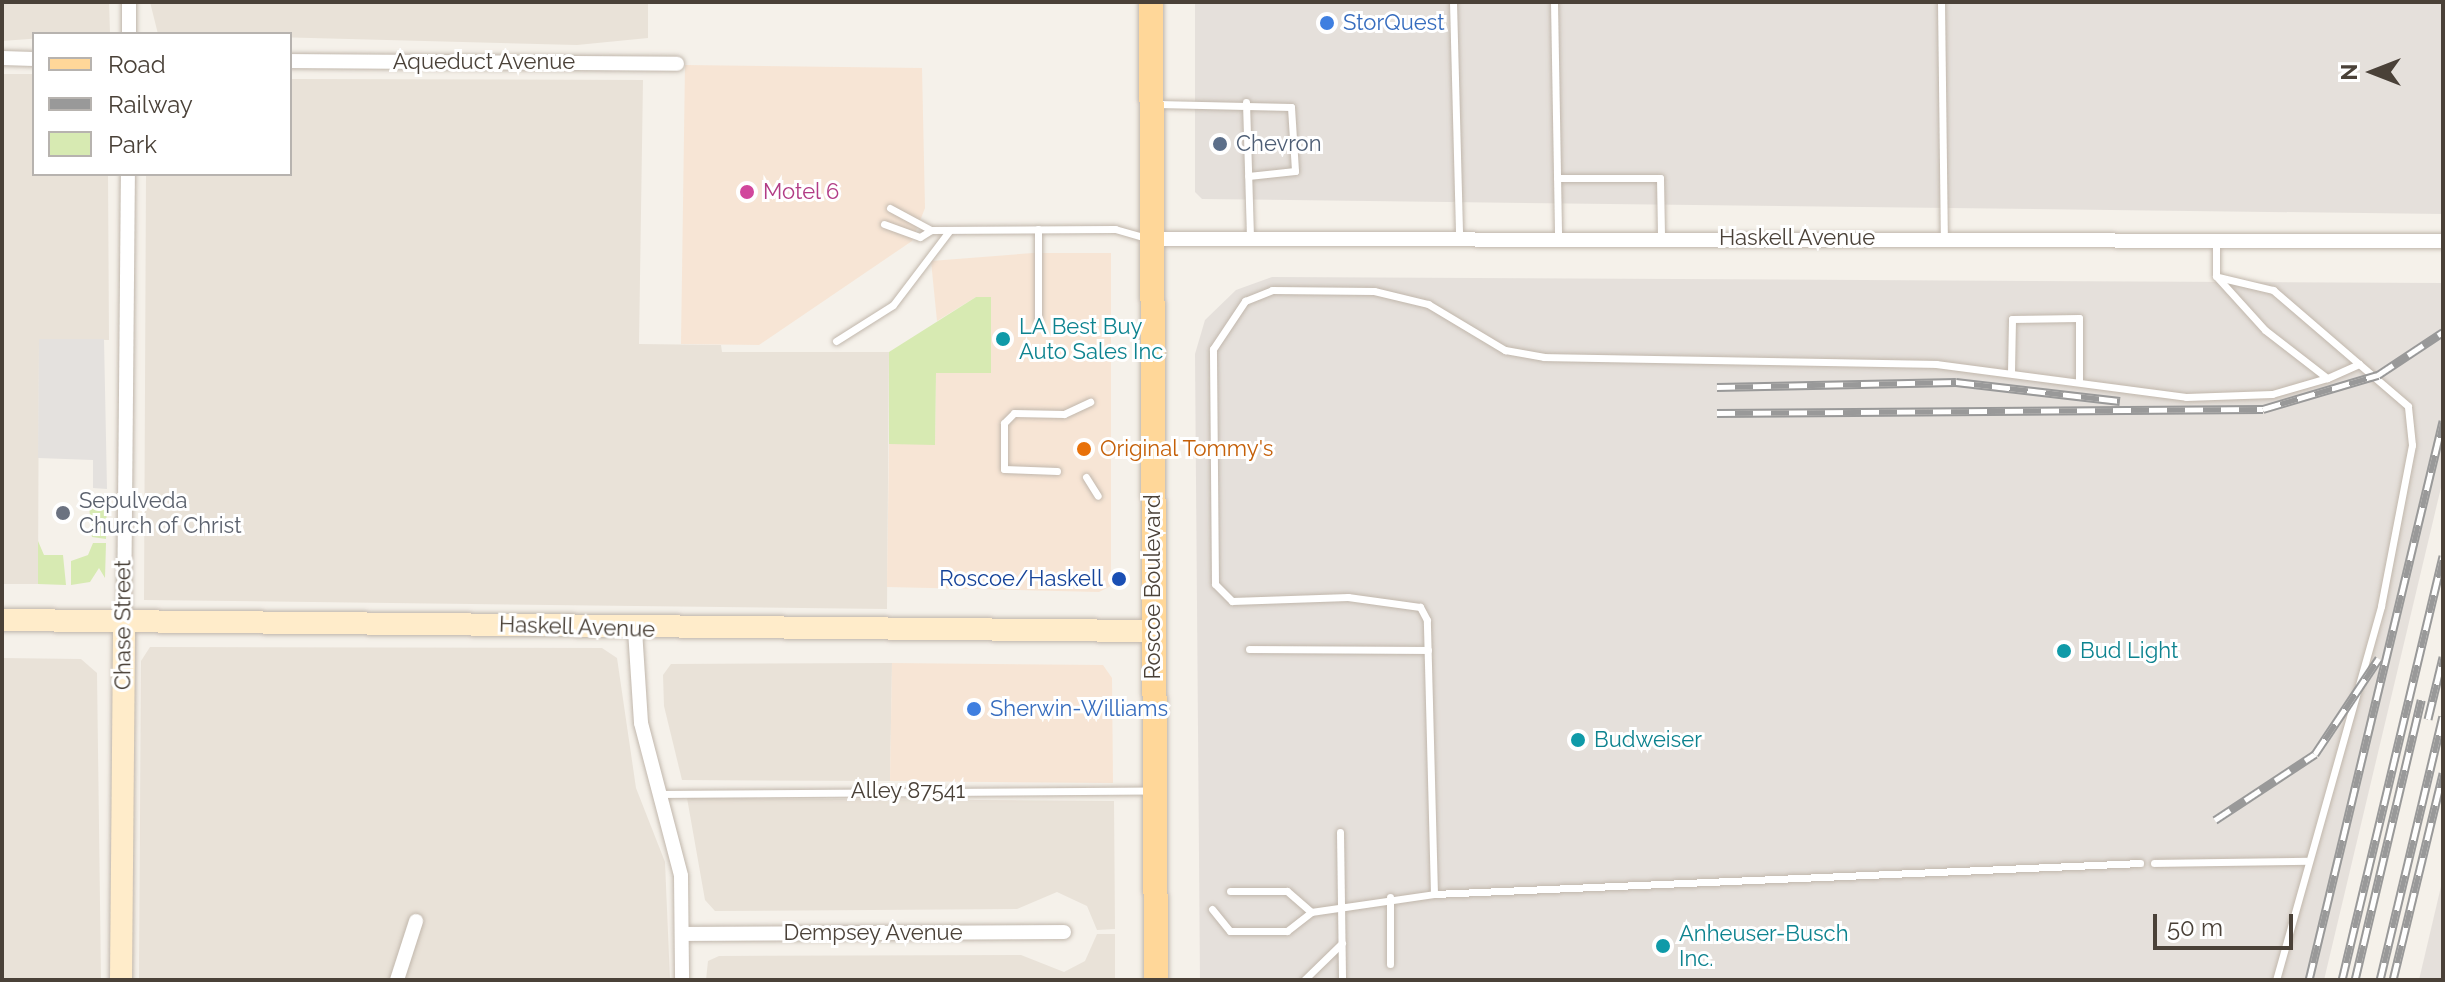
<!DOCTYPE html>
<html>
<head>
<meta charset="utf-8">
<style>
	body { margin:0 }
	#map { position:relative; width:2445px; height:982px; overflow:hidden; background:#f5f1ea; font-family:Raleway,sans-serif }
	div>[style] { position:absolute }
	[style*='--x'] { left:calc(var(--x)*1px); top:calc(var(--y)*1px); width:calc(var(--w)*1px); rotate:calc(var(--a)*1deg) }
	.residential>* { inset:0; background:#e9e2d8 }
	.commercial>* { inset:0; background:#f7e5d5 }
	.industrial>* { inset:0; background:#e5e0db }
	.green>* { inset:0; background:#d7eab2 }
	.parking>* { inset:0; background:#e4e1de }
	.roads { filter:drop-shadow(0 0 2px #c1b7ac) drop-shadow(0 0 2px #c1b7ac) }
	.lane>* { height:7px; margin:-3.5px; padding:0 3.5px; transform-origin:3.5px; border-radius:3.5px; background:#fff }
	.street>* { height:14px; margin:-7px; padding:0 7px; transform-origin:7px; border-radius:7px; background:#fff }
	.secondary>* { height:22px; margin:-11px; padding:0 11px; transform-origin:11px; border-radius:11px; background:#ffecca }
	.primary>* { height:24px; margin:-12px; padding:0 12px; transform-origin:12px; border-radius:12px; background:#ffd799 }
	.rail>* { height:9px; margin-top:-4.5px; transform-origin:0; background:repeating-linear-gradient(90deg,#fff 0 18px,#999 0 36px); box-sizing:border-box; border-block:2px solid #999 }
	.dots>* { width:22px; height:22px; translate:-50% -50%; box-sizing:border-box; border:4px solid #fff; border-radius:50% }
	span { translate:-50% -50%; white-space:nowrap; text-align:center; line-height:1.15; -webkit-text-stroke:6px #fff; paint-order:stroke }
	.shop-label { font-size:22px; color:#366cbe }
	.left { translate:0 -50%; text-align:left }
	.street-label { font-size:22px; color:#4a4138 }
	.service-label { font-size:22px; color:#4e5e75 }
	.hotel-label { font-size:22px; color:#b23c85 }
	.culture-label { font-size:22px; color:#0d838f }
	.food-label { font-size:22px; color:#c56008 }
	.worship-label { font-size:22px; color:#5b616d }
	.transit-label { font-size:22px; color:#164399 }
	.right { translate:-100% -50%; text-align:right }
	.frame { position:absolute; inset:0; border:4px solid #4a4138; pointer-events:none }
	.legend { position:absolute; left:32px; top:32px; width:260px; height:144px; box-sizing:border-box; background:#fff; border:2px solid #b7b3af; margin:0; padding:10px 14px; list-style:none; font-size:24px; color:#4a4138 }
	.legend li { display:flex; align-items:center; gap:16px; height:40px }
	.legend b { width:40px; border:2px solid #b7b3af }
	.north { position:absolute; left:2333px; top:32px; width:80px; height:80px; -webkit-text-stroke:6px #fff; paint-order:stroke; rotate:270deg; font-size:22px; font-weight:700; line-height:32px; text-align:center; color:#4a4138 }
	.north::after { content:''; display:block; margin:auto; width:28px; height:36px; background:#4a4138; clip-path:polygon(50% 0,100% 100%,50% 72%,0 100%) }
	.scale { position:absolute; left:2153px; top:914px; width:140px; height:36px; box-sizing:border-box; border:4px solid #4a4138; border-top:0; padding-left:10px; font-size:24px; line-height:28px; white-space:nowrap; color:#4a4138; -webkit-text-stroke:6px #fff; paint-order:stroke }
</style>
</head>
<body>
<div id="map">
	<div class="residential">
		<div style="clip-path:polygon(2px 2px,109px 2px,110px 33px,2px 41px)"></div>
		<div style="clip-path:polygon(150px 2px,648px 2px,648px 38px,577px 45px,158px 34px)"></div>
		<div style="clip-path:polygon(2px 74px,34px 74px,34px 174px,108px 174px,109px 340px,39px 339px,38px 584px,2px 584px)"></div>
		<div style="clip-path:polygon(290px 79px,643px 80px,639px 344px,721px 345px,722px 352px,889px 352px,887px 609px,144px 600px,146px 174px,290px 174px)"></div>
		<div style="clip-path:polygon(150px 647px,602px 648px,617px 658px,636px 788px,665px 862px,670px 980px,139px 980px,141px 661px)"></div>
		<div style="clip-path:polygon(2px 658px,81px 659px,97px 673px,101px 980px,2px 980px)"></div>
		<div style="clip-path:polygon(892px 663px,890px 781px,682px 780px,664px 706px,663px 675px,671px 664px)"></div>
		<div style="clip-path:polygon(687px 798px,1114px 801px,1115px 929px,1097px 930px,1087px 906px,1057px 892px,1017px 909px,715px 911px,705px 900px)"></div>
		<div style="clip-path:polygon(1097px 934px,1115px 934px,1115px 980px,706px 980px,708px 961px,719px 956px,1021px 955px,1064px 972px,1085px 961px)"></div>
	</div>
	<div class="commercial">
		<div style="clip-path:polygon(685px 65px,922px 68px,925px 208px,912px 241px,759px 345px,681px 344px)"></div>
		<div style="clip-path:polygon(1033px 253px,1111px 253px,1111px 586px,1099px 592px,887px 587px,889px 444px,935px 444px,936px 373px,991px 373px,976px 297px,937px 321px,931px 261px)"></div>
		<div style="clip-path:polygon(892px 663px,1103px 665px,1112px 678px,1113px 783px,890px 781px)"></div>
	</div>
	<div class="industrial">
		<div style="clip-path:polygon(1195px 2px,2443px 2px,2443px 214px,1202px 199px,1195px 192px)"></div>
		<div style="clip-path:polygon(1272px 277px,2443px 283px,2443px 479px,2324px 980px,1200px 980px,1195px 354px,1205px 320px,1236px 290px)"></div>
		<div style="clip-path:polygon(2443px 878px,2443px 980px,2419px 980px)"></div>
	</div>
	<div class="green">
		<div style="clip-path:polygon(976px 297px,991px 297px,991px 373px,936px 373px,935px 445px,889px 444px,889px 352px)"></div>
		<div style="clip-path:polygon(107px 494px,106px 539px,92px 537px,88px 495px)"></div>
		<div style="clip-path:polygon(38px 541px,44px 555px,63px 555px,66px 585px,38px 584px)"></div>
		<div style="clip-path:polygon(93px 543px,106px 543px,105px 578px,99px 568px,90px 582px,71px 585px,71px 561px,88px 555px)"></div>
	</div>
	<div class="parking">
		<div style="clip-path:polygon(39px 339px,104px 339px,107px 489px,93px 488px,93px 460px,38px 458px)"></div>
	</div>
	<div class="roads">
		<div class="lane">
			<div style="--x:1453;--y:2;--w:237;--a:88.5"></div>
			<div style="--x:1554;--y:2;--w:237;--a:89"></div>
			<div style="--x:1941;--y:2;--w:236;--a:89.3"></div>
			<div style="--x:1246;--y:102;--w:137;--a:88.3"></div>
			<div style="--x:1157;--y:104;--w:134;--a:1.3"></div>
			<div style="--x:1291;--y:107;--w:64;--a:86.4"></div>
			<div style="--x:1295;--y:171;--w:47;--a:173.9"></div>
			<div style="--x:1557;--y:178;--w:103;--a:0"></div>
			<div style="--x:1660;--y:178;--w:60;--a:89"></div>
			<div style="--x:890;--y:208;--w:47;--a:28.2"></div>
			<div style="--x:884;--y:224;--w:38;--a:20"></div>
			<div style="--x:920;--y:237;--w:13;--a:-32"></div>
			<div style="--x:931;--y:230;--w:184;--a:-0.3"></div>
			<div style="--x:1115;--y:229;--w:35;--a:16"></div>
			<div style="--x:1038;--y:229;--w:93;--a:90"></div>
			<div style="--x:2218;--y:277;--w:57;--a:13.3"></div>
			<div style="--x:2273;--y:290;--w:113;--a:40.7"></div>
			<div style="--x:2359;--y:364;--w:35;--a:156"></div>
			<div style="--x:836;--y:341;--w:67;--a:-32.3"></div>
			<div style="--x:893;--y:305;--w:94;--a:-52.8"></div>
			<div style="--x:2011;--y:372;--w:53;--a:-88.9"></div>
			<div style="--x:2012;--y:319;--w:67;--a:-0.9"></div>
			<div style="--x:2079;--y:318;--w:64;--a:90"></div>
			<div style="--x:1057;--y:471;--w:53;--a:-177.8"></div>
			<div style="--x:1004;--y:469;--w:46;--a:-90"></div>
			<div style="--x:1004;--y:423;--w:14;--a:-45"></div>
			<div style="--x:1014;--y:413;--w:50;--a:1.1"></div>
			<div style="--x:1064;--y:414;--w:29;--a:-25"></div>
			<div style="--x:1086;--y:477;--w:22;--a:58"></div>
			<div style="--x:1249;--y:649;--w:179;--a:0.3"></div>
			<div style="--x:661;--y:794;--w:488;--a:-0.4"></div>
			<div style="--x:1340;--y:832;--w:148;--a:89.2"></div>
			<div style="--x:2154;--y:863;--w:152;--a:-0.8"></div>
			<div style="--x:1230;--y:891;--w:57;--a:0"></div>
			<div style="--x:1287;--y:891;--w:32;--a:41"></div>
			<div style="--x:1311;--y:912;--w:124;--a:-8.3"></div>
			<div style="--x:1434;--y:894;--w:707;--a:-2.51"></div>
			<div style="--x:1434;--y:894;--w:274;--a:-91.5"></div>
			<div style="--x:1427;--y:620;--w:15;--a:-118"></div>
			<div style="--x:1420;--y:607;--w:73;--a:-172.1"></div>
			<div style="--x:1348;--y:597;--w:116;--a:178"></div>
			<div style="--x:1232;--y:601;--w:24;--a:-135"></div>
			<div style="--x:1215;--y:584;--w:235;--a:-90.5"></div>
			<div style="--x:1213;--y:349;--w:58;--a:-56.3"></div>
			<div style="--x:1245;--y:301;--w:29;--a:-22"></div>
			<div style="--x:1272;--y:290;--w:102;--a:0.6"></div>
			<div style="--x:1374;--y:291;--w:56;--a:13.5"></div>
			<div style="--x:1428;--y:304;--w:90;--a:30.9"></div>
			<div style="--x:1505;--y:350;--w:40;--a:10"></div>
			<div style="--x:1544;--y:357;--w:392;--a:1"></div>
			<div style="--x:1936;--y:364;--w:252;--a:7.5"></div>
			<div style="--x:2186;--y:397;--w:86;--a:-2"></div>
			<div style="--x:2272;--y:394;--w:57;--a:-16.2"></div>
			<div style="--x:2327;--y:378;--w:78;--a:-142.3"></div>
			<div style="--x:2265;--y:330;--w:73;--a:-132.2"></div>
			<div style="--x:2216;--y:276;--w:37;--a:-90"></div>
			<div style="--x:1390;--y:897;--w:67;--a:90"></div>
			<div style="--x:1212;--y:909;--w:28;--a:51"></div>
			<div style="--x:1230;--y:931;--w:57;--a:0"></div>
			<div style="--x:1287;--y:931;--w:31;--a:-38"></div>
			<div style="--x:1304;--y:980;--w:53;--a:-44.2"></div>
			<div style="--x:2276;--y:980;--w:388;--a:-74.3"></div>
			<div style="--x:2381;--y:606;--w:164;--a:-79.1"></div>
			<div style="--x:2412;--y:445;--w:39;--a:-96"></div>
			<div style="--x:2408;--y:406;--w:65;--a:-139.4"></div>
		</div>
		<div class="street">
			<div style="--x:129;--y:2;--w:32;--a:90"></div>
			<div style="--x:2;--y:58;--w:32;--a:2"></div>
			<div style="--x:290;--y:61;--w:387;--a:0.4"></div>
			<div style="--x:1151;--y:239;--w:1292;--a:0.09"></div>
			<div style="--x:124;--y:622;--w:448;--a:-89.5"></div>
			<div style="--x:635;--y:630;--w:93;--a:86.3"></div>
			<div style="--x:641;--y:723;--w:158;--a:75.3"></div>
			<div style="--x:681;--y:876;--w:104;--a:89.4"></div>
			<div style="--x:682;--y:934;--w:382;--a:-0.3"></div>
			<div style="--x:397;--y:980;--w:62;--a:-72.1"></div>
		</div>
		<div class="secondary">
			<div style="--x:2;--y:620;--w:1151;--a:0.55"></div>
			<div style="--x:121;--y:980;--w:358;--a:-89.5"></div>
		</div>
		<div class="primary">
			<div style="--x:1151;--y:2;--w:978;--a:89.71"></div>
		</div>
	</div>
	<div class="rail">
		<div style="--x:1717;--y:387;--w:239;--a:-1.2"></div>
		<div style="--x:1956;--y:382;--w:165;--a:6.6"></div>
		<div style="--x:1717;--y:413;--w:546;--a:-0.42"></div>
		<div style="--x:2263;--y:409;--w:120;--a:-16.5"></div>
		<div style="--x:2378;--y:375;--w:78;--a:-33.5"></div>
		<div style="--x:2428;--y:719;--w:64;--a:-76.4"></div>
		<div style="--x:2215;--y:820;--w:120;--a:-33.4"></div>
		<div style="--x:2315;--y:754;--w:115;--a:-56.3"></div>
		<div style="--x:2309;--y:980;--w:575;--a:-76.52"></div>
		<div style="--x:2342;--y:980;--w:436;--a:-76.6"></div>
		<div style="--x:2355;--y:980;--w:288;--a:-76.7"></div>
		<div style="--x:2380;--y:980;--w:271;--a:-76.6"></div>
		<div style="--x:2393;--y:980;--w:213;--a:-76.4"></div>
	</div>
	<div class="dots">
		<div style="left:1327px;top:23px;background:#3f7fe0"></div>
		<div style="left:1220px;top:144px;background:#5c6f8a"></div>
		<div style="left:747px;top:192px;background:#d1479c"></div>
		<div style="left:1003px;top:339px;background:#0f9aa8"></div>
		<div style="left:1084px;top:449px;background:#e8710a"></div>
		<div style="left:63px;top:513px;background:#6b7280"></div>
		<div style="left:1119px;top:579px;background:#1a4fb4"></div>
		<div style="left:2064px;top:651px;background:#0f9aa8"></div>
		<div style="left:974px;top:709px;background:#3f7fe0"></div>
		<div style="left:1578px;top:740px;background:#0f9aa8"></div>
		<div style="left:1663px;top:946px;background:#0f9aa8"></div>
	</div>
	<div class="shop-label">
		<span class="left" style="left:1343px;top:23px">StorQuest</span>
		<span class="left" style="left:990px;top:709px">Sherwin-Williams</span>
	</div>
	<div class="street-label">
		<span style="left:484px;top:62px">Aqueduct Avenue</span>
		<span style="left:1797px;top:238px">Haskell Avenue</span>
		<span style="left:1153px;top:587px;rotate:-90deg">Roscoe Boulevard</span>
		<span style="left:123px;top:625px;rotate:-90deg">Chase Street</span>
		<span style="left:577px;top:627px;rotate:2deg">Haskell Avenue</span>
		<span style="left:908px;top:791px">Alley 87541</span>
		<span style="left:873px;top:933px">Dempsey Avenue</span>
	</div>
	<div class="service-label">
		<span class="left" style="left:1236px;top:144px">Chevron</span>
	</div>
	<div class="hotel-label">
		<span class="left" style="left:763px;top:192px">Motel 6</span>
	</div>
	<div class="culture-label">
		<span class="left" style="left:1019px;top:339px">LA Best Buy<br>Auto Sales Inc</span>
		<span class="left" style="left:2080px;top:651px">Bud Light</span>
		<span class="left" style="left:1594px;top:740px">Budweiser</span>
		<span class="left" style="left:1679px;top:946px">Anheuser-Busch<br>Inc.</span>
	</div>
	<div class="food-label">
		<span class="left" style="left:1100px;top:449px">Original Tommy's</span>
	</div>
	<div class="worship-label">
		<span class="left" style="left:79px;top:513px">Sepulveda<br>Church of Christ</span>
	</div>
	<div class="transit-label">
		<span class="right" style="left:1103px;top:579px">Roscoe/Haskell</span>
	</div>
	<div class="frame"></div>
	<ul class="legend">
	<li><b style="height:10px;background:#ffd799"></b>Road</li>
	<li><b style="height:10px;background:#999"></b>Railway</li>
	<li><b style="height:22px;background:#d7eab2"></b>Park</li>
	</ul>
	<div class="north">N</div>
	<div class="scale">50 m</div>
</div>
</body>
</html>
